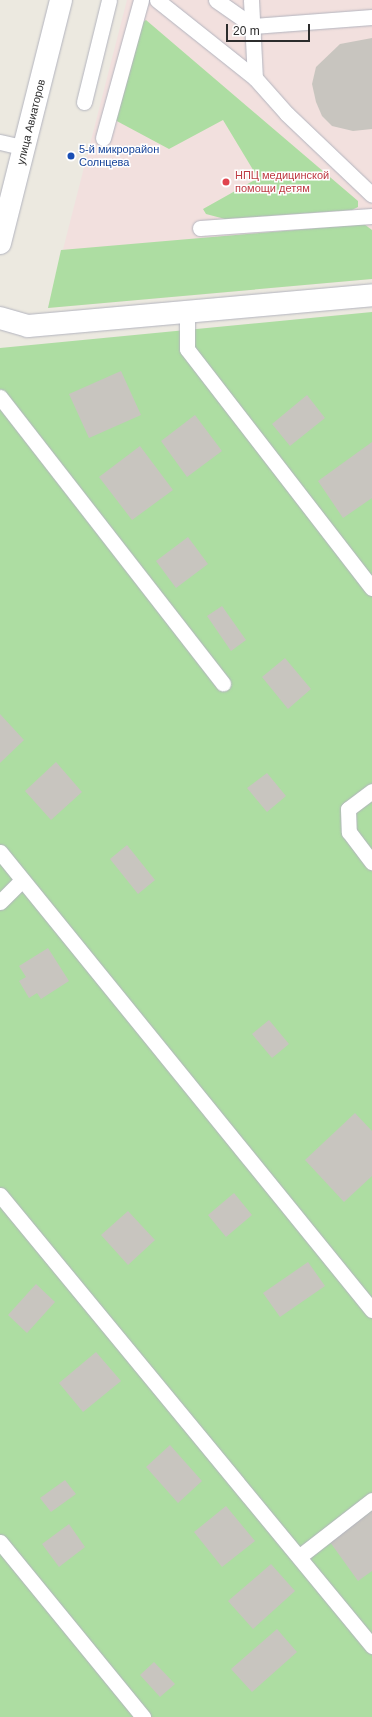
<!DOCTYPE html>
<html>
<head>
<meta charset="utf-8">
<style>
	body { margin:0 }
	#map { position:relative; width:372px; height:1717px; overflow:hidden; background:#ece9e0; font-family:Arial,sans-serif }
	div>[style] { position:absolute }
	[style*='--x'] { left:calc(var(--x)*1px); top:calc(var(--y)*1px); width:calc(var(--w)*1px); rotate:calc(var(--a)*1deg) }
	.medical>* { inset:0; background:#f2e0de }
	.green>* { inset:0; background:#addda2 }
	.building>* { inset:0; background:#c8c5bf }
	.roads { filter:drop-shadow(0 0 1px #b3b4be) drop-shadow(0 0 1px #b3b4be) }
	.lane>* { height:15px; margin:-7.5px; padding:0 7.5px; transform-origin:7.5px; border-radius:7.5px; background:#fff }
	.street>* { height:22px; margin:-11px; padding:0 11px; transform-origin:11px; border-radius:11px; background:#fff }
	.secondary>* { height:22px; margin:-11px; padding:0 11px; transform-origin:11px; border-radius:11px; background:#fff }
	.dots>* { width:11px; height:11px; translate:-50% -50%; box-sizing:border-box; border:2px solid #fff; border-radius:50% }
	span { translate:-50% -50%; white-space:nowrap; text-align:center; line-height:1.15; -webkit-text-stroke:3px #fff; paint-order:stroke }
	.street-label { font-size:11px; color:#2c2c2c }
	.transit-label { font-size:11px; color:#164399 }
	.left { translate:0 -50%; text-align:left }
	.health-label { font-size:11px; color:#be3a42 }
	.scale { position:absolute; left:226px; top:24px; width:84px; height:18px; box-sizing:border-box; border:2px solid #2c2c2c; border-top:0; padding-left:5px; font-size:12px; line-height:14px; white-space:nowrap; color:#2c2c2c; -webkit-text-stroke:3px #fff; paint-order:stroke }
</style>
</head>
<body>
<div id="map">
	<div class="medical">
		<div style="clip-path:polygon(127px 0,372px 0,372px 279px,48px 308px)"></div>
	</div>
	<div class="green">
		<div style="clip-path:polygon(146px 20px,358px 201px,358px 207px,352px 210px,225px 219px,206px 214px,203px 209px,258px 178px,223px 120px,169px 149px,113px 119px,140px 24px)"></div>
		<div style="clip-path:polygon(364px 224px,372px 230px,372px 279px,48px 308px,61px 250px)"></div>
		<div style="clip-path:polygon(372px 312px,372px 1717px,0 1717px,0 348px)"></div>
	</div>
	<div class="building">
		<div style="clip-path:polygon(372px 38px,372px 129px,353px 131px,332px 126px,322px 116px,316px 102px,312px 84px,316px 67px,340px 44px)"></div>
		<div style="clip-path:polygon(121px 371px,141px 415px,89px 438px,69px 394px)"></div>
		<div style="clip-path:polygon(307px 395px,325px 418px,290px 446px,272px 424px)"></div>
		<div style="clip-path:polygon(195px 415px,222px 451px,187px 477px,161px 441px)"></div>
		<div style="clip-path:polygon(372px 442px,372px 498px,343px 518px,318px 481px)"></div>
		<div style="clip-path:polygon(140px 446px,173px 490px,132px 520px,99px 477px)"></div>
		<div style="clip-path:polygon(188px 537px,208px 564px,176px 588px,156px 561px)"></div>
		<div style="clip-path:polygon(222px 606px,246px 640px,231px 651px,207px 616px)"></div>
		<div style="clip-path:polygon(285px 658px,311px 689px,288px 709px,262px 677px)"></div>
		<div style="clip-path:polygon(0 714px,24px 740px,0 763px)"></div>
		<div style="clip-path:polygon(56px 762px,82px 792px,51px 820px,25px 791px)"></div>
		<div style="clip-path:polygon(267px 773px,286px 796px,267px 812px,247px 788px)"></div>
		<div style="clip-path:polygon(127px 845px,155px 880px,138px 894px,110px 859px)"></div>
		<div style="clip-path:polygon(48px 948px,69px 981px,41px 999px,37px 993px,29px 998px,19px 981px,26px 977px,19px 966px)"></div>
		<div style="clip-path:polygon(269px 1020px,289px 1044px,272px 1058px,252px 1034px)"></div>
		<div style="clip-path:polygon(355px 1113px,372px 1131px,372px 1176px,344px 1202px,305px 1160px)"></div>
		<div style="clip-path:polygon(234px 1193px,252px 1215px,226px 1237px,208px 1215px)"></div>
		<div style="clip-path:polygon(128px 1211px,155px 1240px,128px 1265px,101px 1235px)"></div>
		<div style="clip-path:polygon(308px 1262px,325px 1286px,280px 1317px,263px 1293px)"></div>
		<div style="clip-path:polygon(36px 1284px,55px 1302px,27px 1333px,8px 1315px)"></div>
		<div style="clip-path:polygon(96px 1352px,121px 1381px,83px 1412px,59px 1383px)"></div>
		<div style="clip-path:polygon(170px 1445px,202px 1481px,178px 1503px,146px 1467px)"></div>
		<div style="clip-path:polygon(65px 1480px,76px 1494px,51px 1512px,40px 1498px)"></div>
		<div style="clip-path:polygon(226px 1506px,255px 1541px,222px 1567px,194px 1532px)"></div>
		<div style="clip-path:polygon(372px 1511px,372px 1571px,358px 1581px,330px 1542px)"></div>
		<div style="clip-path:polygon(69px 1524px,85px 1547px,59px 1567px,42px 1544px)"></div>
		<div style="clip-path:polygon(271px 1564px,295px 1591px,253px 1629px,228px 1601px)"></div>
		<div style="clip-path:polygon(277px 1629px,297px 1652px,252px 1692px,231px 1669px)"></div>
		<div style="clip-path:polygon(154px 1662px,175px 1684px,160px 1697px,140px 1675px)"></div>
	</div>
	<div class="roads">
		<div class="lane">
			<div style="--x:157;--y:0;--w:125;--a:38.5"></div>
			<div style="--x:216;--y:0;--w:45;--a:35.1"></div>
			<div style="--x:253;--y:26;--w:119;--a:-4.3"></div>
			<div style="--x:251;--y:0;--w:78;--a:87.1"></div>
			<div style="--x:255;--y:78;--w:48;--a:48.4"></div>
			<div style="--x:287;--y:114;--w:117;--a:43.6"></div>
			<div style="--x:84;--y:102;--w:105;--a:-76.2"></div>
			<div style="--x:103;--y:138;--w:143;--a:-74.6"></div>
			<div style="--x:0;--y:142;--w:26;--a:13"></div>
			<div style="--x:200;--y:228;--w:172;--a:-4"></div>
			<div style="--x:187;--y:311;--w:38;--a:90"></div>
			<div style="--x:187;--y:349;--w:302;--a:52.3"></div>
			<div style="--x:0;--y:397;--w:363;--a:52.1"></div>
			<div style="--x:372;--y:791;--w:30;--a:143"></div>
			<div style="--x:348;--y:809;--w:23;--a:88"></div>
			<div style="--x:349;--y:832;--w:38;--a:53"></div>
			<div style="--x:0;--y:852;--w:590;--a:50.92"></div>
			<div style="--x:0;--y:902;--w:31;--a:-45"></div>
			<div style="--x:0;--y:1195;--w:585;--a:50.48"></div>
			<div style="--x:0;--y:1542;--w:226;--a:50.7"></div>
			<div style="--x:300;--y:1556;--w:91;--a:-37.9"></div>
		</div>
		<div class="street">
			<div style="--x:0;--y:318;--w:29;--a:16"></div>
			<div style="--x:28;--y:326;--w:345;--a:-5.1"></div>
		</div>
		<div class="secondary">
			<div style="--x:0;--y:243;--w:251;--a:-75.9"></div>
		</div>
	</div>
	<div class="dots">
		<div style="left:71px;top:156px;background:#1a4fb4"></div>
		<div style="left:226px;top:182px;background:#e0444e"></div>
	</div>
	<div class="street-label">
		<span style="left:31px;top:122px;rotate:-76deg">улица Авиаторов</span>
	</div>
	<div class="transit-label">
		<span class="left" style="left:79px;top:156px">5-й микрорайон<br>Солнцева</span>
	</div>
	<div class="health-label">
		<span class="left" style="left:235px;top:182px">НПЦ медицинской<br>помощи детям</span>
	</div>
	<div class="scale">20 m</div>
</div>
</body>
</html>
